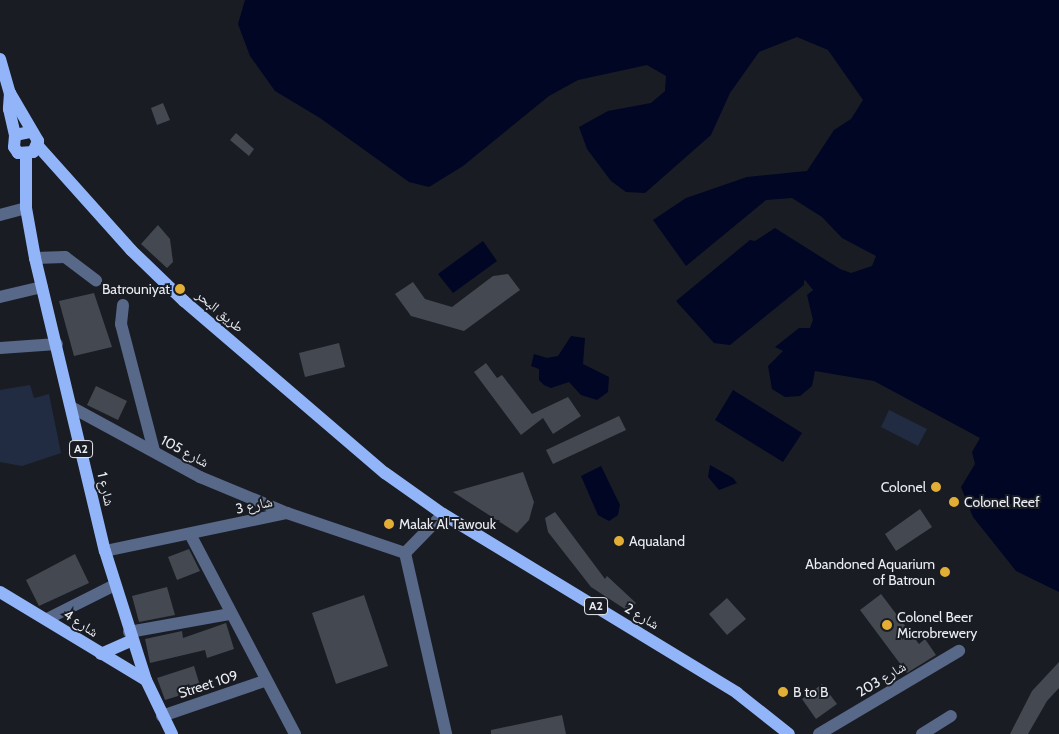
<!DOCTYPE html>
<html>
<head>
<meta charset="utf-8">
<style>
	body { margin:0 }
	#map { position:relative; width:1059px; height:734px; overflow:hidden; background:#191c23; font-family:Cabin,"Noto Naskh Arabic",sans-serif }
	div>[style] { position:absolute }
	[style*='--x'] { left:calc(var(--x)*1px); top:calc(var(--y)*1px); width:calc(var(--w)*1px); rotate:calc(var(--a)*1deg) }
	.green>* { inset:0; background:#212c42 }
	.water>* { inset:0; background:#000624 }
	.pier>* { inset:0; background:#191c23 }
	.building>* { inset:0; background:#444850 }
	.minor>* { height:12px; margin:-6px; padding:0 6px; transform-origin:6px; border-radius:6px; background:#576889 }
	.major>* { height:12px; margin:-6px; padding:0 6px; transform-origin:6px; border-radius:6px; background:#92b5fa }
	.dots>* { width:14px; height:14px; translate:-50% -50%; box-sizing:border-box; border:2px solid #191c23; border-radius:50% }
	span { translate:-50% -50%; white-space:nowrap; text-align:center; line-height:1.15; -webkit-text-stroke:4px #191c23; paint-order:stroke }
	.shield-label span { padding:1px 4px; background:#191c23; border:1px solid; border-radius:4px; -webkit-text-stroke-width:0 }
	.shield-label { font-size:12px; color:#ebedf2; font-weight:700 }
	.poi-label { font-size:14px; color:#ebedf2 }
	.right { translate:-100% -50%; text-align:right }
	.left { translate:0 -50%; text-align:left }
	.street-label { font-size:14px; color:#ebedf2 }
</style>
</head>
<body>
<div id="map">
	<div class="green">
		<div style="clip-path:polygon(30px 385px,34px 398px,49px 394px,61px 453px,22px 466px,0 462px,0 390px)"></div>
		<div style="clip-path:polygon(889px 410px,927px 429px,918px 446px,881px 427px)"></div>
	</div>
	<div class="water">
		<div style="clip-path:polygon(245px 0,1059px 0,1059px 592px,1016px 571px,973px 517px,961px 487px,975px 464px,972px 452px,980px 438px,874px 381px,815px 371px,812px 386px,800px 396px,785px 397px,772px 389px,768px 366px,783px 351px,775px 347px,799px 328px,810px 328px,813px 320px,807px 295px,813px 290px,805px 280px,804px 285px,730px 345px,714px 343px,676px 301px,750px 240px,755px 241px,775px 228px,840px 269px,851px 273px,872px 266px,876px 256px,842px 238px,822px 217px,792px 198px,766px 200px,686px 266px,653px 220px,686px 198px,747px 177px,807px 171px,834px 130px,851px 119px,863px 100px,828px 50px,797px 37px,759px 52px,730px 93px,711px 135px,645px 193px,626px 192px,611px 181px,587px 149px,579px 127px,608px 111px,651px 103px,665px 91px,666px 76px,647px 65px,578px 80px,549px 96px,463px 166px,429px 187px,409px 182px,320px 118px,275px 91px,250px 56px,238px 24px)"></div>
		<div style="clip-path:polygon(483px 241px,497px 261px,453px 293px,438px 274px)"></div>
		<div style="clip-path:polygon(571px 336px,585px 338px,583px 364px,609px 377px,608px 392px,597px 400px,581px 395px,569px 382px,551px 388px,544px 385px,539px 380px,539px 369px,531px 366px,534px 354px,547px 358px,558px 356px)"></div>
		<div style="clip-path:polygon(733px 390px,802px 433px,783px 462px,715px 420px)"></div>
		<div style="clip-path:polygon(710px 465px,733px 478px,737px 483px,719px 490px,708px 477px)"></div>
		<div style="clip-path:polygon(601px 466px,620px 505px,618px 515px,609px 521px,598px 515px,581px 476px)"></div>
	</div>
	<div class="pier">
		<div style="clip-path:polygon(804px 280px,813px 290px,805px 296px,809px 289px,806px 286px,750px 332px,804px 285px)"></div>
	</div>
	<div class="building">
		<div style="clip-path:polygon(163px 103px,170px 120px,157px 125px,151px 108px)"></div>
		<div style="clip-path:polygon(236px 133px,254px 149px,249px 156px,230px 140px)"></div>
		<div style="clip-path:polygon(158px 225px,170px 239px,173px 262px,167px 268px,141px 244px)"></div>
		<div style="clip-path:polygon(508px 274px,520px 290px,464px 331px,411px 316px,395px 294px,413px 282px,425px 299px,452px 307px,493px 276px)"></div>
		<div style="clip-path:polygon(94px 293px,112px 347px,74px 356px,59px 301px)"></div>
		<div style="clip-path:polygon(339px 343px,345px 367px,305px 377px,299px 353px)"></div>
		<div style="clip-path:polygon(486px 363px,497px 378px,502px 375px,532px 414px,568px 397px,581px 416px,553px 434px,543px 418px,521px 435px,474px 372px)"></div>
		<div style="clip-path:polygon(96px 386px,127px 401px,118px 420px,87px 405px)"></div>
		<div style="clip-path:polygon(619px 416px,626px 430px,553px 464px,546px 450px)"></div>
		<div style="clip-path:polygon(523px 472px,534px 502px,529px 520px,517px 533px,453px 492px)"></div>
		<div style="clip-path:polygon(920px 509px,932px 527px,896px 551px,885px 534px)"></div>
		<div style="clip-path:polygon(555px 512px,605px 579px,607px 576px,636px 603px,628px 611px,591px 587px,548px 532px,545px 518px)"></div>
		<div style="clip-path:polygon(189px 549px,200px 571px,177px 580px,168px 557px)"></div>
		<div style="clip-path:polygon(75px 554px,89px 583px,39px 606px,26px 580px)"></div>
		<div style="clip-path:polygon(167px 587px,175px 615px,139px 622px,132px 596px)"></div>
		<div style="clip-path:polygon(881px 594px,919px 644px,925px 639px,936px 655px,907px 673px,860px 610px)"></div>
		<div style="clip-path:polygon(364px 595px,388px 666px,336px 684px,312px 613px)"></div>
		<div style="clip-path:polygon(727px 598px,746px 619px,727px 635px,709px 614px)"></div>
		<div style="clip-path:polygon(226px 623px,234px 649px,207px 658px,205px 650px,150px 663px,145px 639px,182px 631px,183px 638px)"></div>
		<div style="clip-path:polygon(1059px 662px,1059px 688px,1047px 701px,1028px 734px,1010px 734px,1032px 691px)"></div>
		<div style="clip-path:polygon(194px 666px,201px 689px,165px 700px,157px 678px)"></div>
		<div style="clip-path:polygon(822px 684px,837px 704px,816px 719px,802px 699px)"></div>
		<div style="clip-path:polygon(562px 715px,566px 734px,491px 734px,491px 730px)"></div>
	</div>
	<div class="minor">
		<div style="--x:0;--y:215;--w:27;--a:-15"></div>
		<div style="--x:35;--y:258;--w:30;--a:-2"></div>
		<div style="--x:65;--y:257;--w:39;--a:37"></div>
		<div style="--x:0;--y:297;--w:43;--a:-13.4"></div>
		<div style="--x:123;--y:305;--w:19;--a:96"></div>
		<div style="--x:121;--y:324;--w:131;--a:75.4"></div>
		<div style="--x:0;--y:348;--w:57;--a:-4"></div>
		<div style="--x:73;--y:408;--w:145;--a:28.5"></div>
		<div style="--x:200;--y:477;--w:94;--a:22.5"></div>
		<div style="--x:190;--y:534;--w:226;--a:62.3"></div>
		<div style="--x:105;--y:551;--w:186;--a:-11.8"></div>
		<div style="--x:287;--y:513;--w:125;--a:18.7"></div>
		<div style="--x:405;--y:553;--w:186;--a:77.2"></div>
		<div style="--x:405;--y:553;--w:54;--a:-45.7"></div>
		<div style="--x:47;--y:619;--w:76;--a:-26.6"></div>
		<div style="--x:129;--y:632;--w:103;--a:-10.1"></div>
		<div style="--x:162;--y:716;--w:108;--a:-18.9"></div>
		<div style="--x:819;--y:734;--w:163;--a:-30.7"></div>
		<div style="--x:922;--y:734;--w:34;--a:-32"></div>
	</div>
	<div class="major">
		<div style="--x:0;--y:59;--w:35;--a:74"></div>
		<div style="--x:10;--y:93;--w:16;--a:94"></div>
		<div style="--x:9;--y:109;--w:27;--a:77"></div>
		<div style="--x:10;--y:93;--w:56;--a:59.7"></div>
		<div style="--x:38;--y:141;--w:12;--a:114"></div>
		<div style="--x:33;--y:152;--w:15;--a:176"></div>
		<div style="--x:18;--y:153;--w:7;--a:-124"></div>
		<div style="--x:14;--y:147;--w:12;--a:-85"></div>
		<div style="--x:15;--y:135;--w:16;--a:-11"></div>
		<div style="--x:38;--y:146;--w:140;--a:48.2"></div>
		<div style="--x:131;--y:250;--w:74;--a:43.9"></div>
		<div style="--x:184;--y:301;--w:265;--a:40.6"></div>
		<div style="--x:385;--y:473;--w:71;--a:35.3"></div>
		<div style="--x:443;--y:514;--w:344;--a:31.3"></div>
		<div style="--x:737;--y:693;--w:66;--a:38.3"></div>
		<div style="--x:26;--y:155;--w:53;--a:90"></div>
		<div style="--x:26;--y:208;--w:51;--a:79.8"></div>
		<div style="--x:35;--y:258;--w:301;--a:76.6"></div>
		<div style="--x:105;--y:551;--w:135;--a:72.4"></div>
		<div style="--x:146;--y:680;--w:60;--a:64.3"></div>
		<div style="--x:0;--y:592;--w:170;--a:31.1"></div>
		<div style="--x:101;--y:654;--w:34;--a:-24"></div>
	</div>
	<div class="dots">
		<div style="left:180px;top:289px;background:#e3ae35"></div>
		<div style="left:936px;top:487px;background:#e3ae35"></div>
		<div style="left:954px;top:502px;background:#e3ae35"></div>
		<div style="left:389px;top:524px;background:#e3ae35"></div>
		<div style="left:619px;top:541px;background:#e3ae35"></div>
		<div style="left:945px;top:572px;background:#e3ae35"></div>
		<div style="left:887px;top:625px;background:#e3ae35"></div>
		<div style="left:783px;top:692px;background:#e3ae35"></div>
	</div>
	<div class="shield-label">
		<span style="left:81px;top:449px">A2</span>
		<span style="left:596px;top:606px">A2</span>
	</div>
	<div class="poi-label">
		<span class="right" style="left:170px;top:289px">Batrouniyat</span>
		<span class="right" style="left:926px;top:487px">Colonel</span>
		<span class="left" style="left:964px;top:502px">Colonel Reef</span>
		<span class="left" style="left:399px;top:524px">Malak Al Tawouk</span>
		<span class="left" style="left:629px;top:541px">Aqualand</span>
		<span class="right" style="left:935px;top:572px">Abandoned Aquarium<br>of Batroun</span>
		<span class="left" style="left:897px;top:625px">Colonel Beer<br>Microbrewery</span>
		<span class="left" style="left:793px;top:692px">B to B</span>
	</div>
	<div class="street-label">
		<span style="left:220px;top:311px;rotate:40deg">طريق البحر</span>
		<span style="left:185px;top:451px;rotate:28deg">شارع 105</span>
		<span style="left:106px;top:489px;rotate:77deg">شارع 1</span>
		<span style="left:254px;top:505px;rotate:-12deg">شارع 3</span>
		<span style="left:642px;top:616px;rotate:31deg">شارع 2</span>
		<span style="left:81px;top:623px;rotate:33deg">شارع 4</span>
		<span style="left:881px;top:679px;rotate:-31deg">شارع 203</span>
		<span style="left:208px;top:684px;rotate:-18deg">Street 109</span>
	</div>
</div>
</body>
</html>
